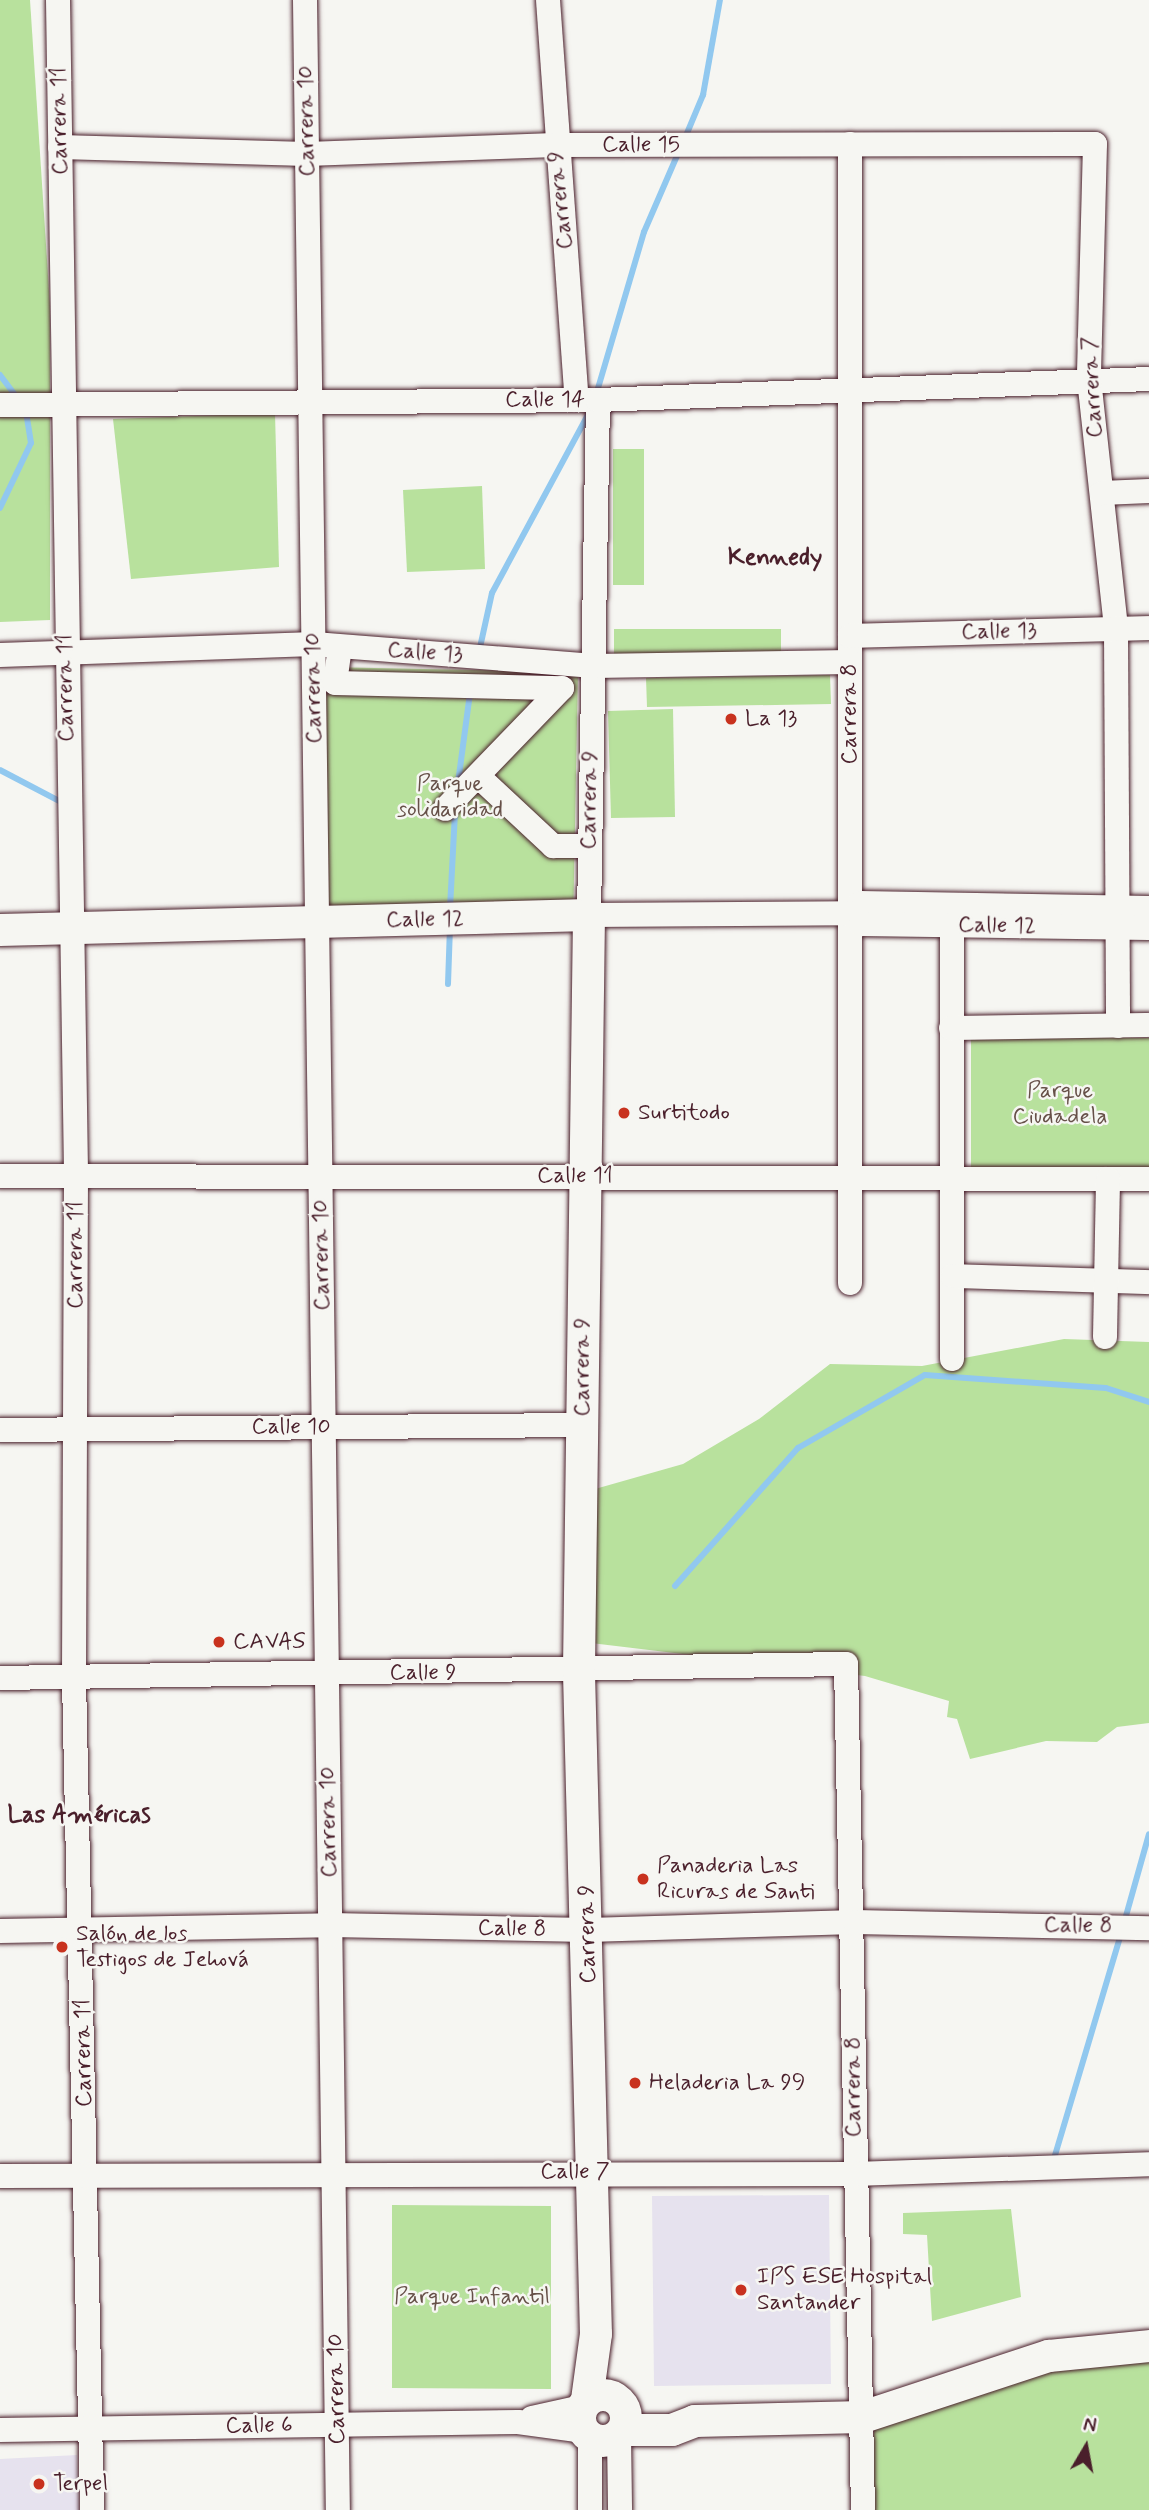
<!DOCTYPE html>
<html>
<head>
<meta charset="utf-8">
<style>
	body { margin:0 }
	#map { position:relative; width:1149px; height:2510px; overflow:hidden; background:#f6f6f2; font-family:Mynerve,sans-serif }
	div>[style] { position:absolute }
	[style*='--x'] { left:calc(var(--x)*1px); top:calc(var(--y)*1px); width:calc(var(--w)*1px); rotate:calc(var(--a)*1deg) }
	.built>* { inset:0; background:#e6e2ee }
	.green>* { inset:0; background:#b8e19d }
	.stream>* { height:6px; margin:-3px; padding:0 3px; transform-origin:3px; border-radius:3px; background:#91c8ef }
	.roads { filter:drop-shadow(0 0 2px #4a1f2b) drop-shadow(0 0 2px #4a1f2b) }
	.minor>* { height:24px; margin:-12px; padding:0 12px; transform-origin:12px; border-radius:12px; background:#f6f6f2 }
	.major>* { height:32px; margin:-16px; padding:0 16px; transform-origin:16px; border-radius:16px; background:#f6f6f2 }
	.major>.ring { margin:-16px; padding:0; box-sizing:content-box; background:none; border:32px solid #f6f6f2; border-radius:50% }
	.dots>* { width:19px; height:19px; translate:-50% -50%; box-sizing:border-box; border:4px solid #f6f6f2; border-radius:50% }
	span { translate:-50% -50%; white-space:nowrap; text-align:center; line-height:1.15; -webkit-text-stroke:5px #f6f6f2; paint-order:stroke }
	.street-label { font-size:23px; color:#4a1f2b }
	.poi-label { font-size:23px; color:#4a1f2b }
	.left { translate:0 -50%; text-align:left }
	.park-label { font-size:23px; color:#665048 }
	.neighbourhood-label { font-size:24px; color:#4a1f2b; font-weight:700 }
	.north { position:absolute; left:1051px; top:2412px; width:70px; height:70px; -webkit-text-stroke:5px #f6f6f2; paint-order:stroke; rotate:10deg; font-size:19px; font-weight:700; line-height:28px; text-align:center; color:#4a1f2b }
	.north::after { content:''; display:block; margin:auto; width:24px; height:32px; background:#4a1f2b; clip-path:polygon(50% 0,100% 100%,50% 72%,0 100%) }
</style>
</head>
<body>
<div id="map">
	<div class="built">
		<div style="clip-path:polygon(829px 2195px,831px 2384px,654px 2386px,652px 2196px)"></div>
		<div style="clip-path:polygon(77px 2455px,79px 2510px,0 2510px,0 2459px)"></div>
	</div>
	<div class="green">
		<div style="clip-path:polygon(0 0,30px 0,50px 306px,50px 620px,0 622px)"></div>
		<div style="clip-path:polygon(275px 413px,279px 567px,131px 579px,113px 419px)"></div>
		<div style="clip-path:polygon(613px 449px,644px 449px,644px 585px,613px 585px)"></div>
		<div style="clip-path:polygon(482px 486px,485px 569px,407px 572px,403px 490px)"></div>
		<div style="clip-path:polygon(614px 629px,781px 629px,781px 659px,614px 659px)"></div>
		<div style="clip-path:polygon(325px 667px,578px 672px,573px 927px,324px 922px)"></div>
		<div style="clip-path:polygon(830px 675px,831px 704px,647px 707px,646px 678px)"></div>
		<div style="clip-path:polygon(673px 709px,675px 817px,611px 818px,608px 711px)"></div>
		<div style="clip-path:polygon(971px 1035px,1149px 1038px,1149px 1173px,971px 1171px)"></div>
		<div style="clip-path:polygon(1064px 1339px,1149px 1342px,1149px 1723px,1117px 1727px,1097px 1742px,1046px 1741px,970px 1759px,957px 1719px,947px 1717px,949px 1701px,865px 1676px,591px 1643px,588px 1491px,683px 1464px,759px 1419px,830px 1364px,922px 1366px)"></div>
		<div style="clip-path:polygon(392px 2205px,551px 2206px,551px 2389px,392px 2388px)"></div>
		<div style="clip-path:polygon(1011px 2209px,1021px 2297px,932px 2321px,927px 2235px,903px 2234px,903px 2213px)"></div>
		<div style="clip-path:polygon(1149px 2353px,1149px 2510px,871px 2510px,874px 2423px,1026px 2369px)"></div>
	</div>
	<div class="stream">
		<div style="--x:685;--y:138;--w:47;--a:-67.3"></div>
		<div style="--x:703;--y:95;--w:97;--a:-79.9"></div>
		<div style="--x:0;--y:375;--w:30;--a:53"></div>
		<div style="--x:596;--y:395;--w:170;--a:-73.6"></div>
		<div style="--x:644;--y:232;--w:88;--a:-66.6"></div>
		<div style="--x:0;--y:508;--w:72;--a:-64.5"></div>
		<div style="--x:31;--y:443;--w:33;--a:-99"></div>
		<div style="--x:479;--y:652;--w:60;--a:-77.6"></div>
		<div style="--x:492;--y:593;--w:202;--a:-61.7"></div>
		<div style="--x:0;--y:770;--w:73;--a:27.6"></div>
		<div style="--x:458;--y:783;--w:91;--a:-82.4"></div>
		<div style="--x:450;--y:908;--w:97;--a:-87"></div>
		<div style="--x:448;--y:984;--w:58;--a:-88"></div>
		<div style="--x:675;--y:1586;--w:185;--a:-48.3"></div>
		<div style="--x:798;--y:1448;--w:146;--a:-29.9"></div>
		<div style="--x:925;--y:1375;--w:181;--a:4.1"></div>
		<div style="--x:1106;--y:1388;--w:45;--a:18"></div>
		<div style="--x:1124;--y:1923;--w:92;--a:-74.3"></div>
		<div style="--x:1053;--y:2162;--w:238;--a:-73.4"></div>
	</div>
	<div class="roads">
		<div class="minor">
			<div style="--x:58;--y:0;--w:1176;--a:89.12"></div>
			<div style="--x:76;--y:1176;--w:503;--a:90.23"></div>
			<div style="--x:74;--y:1679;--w:831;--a:88.76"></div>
			<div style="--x:305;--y:0;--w:2510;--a:89.25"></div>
			<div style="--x:548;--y:0;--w:401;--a:85.9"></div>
			<div style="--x:850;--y:144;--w:1139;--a:90"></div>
			<div style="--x:60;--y:147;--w:247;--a:1.6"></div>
			<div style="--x:307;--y:154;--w:248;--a:-2.1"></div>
			<div style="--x:555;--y:145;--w:540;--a:-0.11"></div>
			<div style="--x:1095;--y:144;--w:235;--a:91.5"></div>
			<div style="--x:1089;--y:379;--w:251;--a:83.8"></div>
			<div style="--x:1116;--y:629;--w:397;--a:89.7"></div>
			<div style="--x:598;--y:400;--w:515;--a:91"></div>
			<div style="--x:589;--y:915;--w:261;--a:-0.4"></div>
			<div style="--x:850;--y:913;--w:14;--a:-45"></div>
			<div style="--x:860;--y:903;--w:289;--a:1"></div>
			<div style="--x:0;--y:405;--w:598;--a:-0.48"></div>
			<div style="--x:598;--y:400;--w:551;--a:-2.18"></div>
			<div style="--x:1102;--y:493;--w:47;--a:-2.4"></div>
			<div style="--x:850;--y:636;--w:299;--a:-1.5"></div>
			<div style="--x:340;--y:647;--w:36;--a:98"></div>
			<div style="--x:335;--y:683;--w:227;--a:1.3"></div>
			<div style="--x:562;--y:688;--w:168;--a:134"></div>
			<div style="--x:0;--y:655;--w:314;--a:-2"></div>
			<div style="--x:314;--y:644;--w:281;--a:4.5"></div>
			<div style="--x:594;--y:666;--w:256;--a:-0.9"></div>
			<div style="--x:478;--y:776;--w:103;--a:43"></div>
			<div style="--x:553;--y:846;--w:36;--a:0"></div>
			<div style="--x:850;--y:913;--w:16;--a:45"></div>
			<div style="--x:861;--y:924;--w:288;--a:0.8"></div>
			<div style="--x:952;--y:925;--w:434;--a:90"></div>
			<div style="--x:951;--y:1028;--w:198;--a:-0.9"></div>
			<div style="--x:0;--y:1176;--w:1149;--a:0.15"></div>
			<div style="--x:953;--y:1276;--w:196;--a:1.8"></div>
			<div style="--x:1105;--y:1337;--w:158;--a:-88.9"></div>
			<div style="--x:0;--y:1430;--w:582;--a:-0.49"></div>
			<div style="--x:0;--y:1678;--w:846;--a:-0.95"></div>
			<div style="--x:846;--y:1664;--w:846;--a:88.85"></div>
			<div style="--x:0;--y:1931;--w:330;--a:-1"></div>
			<div style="--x:330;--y:1925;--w:258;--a:1.1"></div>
			<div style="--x:588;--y:1930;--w:267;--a:-1.7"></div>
			<div style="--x:855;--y:1922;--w:294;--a:1.2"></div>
			<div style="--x:0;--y:2176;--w:854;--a:-0.13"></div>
			<div style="--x:854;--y:2174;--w:295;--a:-1.9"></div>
			<div style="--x:532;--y:2418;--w:51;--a:-12.4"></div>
			<div style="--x:0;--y:2430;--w:518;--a:-0.88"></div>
			<div style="--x:518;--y:2422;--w:67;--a:7.8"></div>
			<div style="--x:619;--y:2435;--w:75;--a:89.2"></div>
			<div style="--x:590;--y:2437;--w:73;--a:90"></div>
		</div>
		<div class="major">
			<div style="--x:0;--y:930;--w:589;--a:-1.46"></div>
			<div style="--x:589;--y:915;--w:758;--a:90.76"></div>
			<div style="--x:579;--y:1673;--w:661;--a:88.53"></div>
			<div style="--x:596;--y:2334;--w:67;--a:97.8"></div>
			<div class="ring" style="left:580px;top:2395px;width:14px;height:14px"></div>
			<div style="--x:624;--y:2430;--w:48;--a:0"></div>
			<div style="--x:672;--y:2430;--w:25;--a:-21"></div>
			<div style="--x:695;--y:2421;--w:168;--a:-1.4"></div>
			<div style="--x:863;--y:2417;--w:196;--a:-18.2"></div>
			<div style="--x:1049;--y:2356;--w:100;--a:-5.7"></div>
		</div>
	</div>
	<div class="dots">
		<div style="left:731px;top:719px;background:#c8321e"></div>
		<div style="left:624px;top:1113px;background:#c8321e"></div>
		<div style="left:219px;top:1642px;background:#c8321e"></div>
		<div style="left:643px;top:1879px;background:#c8321e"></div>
		<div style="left:62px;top:1947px;background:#c8321e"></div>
		<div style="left:635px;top:2083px;background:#c8321e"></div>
		<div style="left:741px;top:2290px;background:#c8321e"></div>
		<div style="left:39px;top:2484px;background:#c8321e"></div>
	</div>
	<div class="street-label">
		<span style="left:60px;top:121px;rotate:-91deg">Carrera 11</span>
		<span style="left:307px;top:121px;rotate:-91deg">Carrera 10</span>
		<span style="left:641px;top:145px">Calle 15</span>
		<span style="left:561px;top:200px;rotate:-96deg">Carrera 9</span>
		<span style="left:1093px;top:387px;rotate:-93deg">Carrera 7</span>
		<span style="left:545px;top:400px">Calle 14</span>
		<span style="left:999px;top:632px;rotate:-1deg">Calle 13</span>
		<span style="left:425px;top:653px;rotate:4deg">Calle 13</span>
		<span style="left:66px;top:688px;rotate:-91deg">Carrera 11</span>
		<span style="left:314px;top:688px;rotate:-91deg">Carrera 10</span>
		<span style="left:850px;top:714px;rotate:-90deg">Carrera 8</span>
		<span style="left:590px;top:800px;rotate:-89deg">Carrera 9</span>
		<span style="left:425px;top:920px;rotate:-1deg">Calle 12</span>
		<span style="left:997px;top:926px;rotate:1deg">Calle 12</span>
		<span style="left:575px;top:1176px">Calle 11</span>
		<span style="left:76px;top:1255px;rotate:-90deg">Carrera 11</span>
		<span style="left:322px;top:1255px;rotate:-91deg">Carrera 10</span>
		<span style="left:583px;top:1367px;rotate:-90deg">Carrera 9</span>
		<span style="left:291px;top:1427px">Calle 10</span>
		<span style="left:423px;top:1673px">Calle 9</span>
		<span style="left:329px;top:1822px;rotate:-91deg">Carrera 10</span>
		<span style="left:1078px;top:1926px;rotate:1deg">Calle 8</span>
		<span style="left:512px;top:1929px;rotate:1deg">Calle 8</span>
		<span style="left:588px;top:1934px;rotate:-91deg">Carrera 9</span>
		<span style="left:84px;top:2053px;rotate:-91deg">Carrera 11</span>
		<span style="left:854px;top:2087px;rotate:-90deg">Carrera 8</span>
		<span style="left:575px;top:2172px">Calle 7</span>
		<span style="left:337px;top:2389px;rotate:-91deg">Carrera 10</span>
		<span style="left:259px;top:2426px;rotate:-1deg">Calle 6</span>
	</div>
	<div class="poi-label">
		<span class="left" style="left:745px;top:719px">La 13</span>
		<span class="left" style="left:638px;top:1113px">Surtitodo</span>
		<span class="left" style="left:233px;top:1642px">CAVAS</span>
		<span class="left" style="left:657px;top:1879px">Panaderia Las<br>Ricuras de Santi</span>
		<span class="left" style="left:76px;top:1947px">Salón de los<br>Testigos de Jehová</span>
		<span class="left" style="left:649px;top:2083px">Heladeria La 99</span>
		<span class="left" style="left:757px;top:2290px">IPS ESE Hospital<br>Santander</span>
		<span class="left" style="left:53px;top:2484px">Terpel</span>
	</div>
	<div class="park-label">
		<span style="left:450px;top:797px">Parque<br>solidaridad</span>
		<span style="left:1060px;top:1104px">Parque<br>Ciudadela</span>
		<span style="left:472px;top:2297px">Parque Infantil</span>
	</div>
	<div class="neighbourhood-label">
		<span style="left:775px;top:558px">Kennedy</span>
		<span style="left:79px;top:1816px">Las Américas</span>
	</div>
	<div class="north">N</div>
</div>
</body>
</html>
